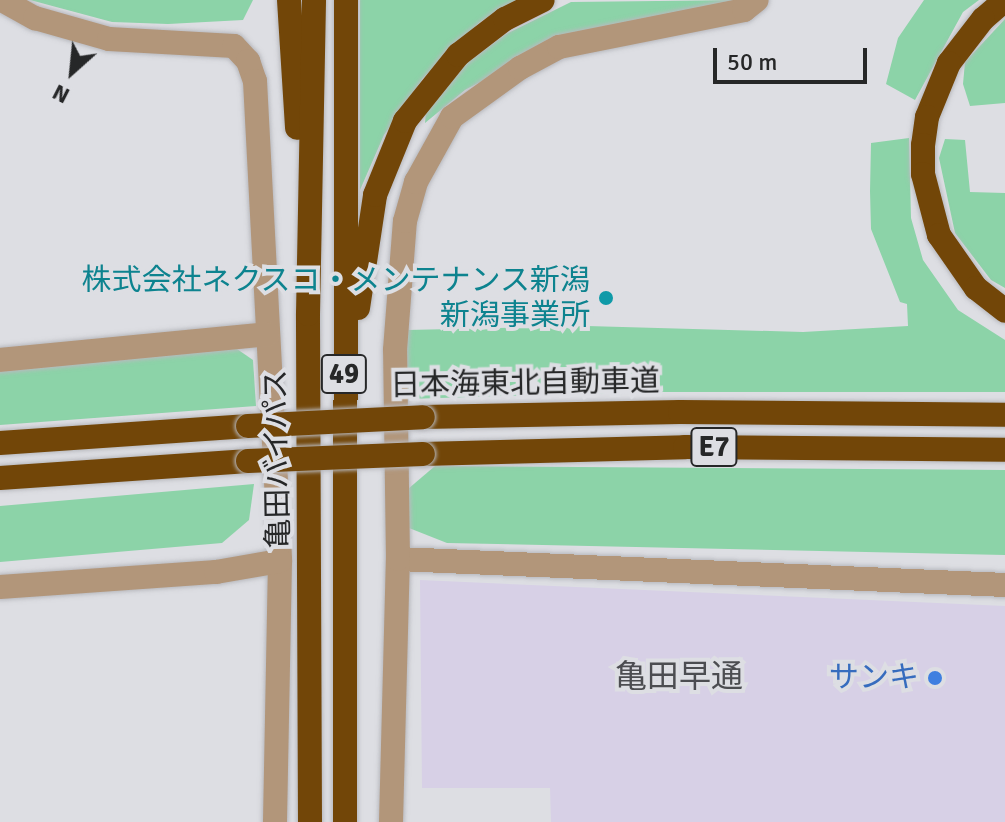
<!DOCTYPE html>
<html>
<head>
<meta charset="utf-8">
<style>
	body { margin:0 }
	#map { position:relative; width:1005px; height:822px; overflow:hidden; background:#dddee3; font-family:Signika,"Noto Sans JP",sans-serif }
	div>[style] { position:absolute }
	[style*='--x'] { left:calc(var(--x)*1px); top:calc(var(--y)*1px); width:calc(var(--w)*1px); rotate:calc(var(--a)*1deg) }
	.commercial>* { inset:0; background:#d7d0e6 }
	.green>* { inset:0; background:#8cd3a8 }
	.roads { filter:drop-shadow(0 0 2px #b8b9be) drop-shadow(0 0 2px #b8b9be) }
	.minor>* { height:24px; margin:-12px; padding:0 12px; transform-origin:12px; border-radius:12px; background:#b2967a }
	.highway>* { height:24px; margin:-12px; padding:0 12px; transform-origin:12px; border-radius:12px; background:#724608 }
	.bridges { filter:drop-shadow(0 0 2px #b8b9be) drop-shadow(0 0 2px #b8b9be) }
	.highway-bridge>* { height:24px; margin:-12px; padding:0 12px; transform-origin:12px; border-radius:12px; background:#724608 }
	.dots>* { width:22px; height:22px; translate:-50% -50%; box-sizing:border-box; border:4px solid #dddee3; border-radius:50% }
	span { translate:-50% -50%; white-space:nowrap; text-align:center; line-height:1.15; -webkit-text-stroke:8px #dddee3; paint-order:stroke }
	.shield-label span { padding:2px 6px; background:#dddee3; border:2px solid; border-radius:6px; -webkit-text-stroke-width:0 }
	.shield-label { font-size:28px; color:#262728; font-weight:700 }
	.culture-label { font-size:30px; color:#0d838f }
	.right { translate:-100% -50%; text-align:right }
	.street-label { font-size:30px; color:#262728 }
	.shop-label { font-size:30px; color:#366cbe }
	.neighbourhood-label { font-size:32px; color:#4c4d51 }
	.north { position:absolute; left:32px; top:32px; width:80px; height:80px; -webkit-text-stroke:6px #dddee3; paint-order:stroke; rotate:207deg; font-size:22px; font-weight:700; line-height:32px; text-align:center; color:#262728 }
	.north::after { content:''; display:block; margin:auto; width:28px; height:36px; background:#262728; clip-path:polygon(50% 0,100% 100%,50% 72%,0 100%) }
	.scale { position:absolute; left:713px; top:48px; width:154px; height:36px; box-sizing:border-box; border:4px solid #262728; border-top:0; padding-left:10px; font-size:24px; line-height:28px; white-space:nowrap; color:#262728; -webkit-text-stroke:6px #dddee3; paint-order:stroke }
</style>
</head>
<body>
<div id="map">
	<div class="commercial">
		<div style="clip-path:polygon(420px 580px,1005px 606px,1005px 822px,551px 822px,550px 788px,422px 788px)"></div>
	</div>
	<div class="green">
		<div style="clip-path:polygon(30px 0,253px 0,243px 20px,168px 24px,112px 22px)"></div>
		<div style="clip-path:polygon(360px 0,523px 0,481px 21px,423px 78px,384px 135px,360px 190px)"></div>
		<div style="clip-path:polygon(744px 0,563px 38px,465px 90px,425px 123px,426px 111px,467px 63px,506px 34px,571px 2px)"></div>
		<div style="clip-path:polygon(924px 0,979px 0,963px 12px,915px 100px,886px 84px,898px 38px)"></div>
		<div style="clip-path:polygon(1005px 19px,1005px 103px,970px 106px,963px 84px,965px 62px)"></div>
		<div style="clip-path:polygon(909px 138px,911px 218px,923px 260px,958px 310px,1005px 340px,1005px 392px,637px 392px,407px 399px,407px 330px,587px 326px,803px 332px,908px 326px,907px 304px,900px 302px,871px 229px,870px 191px,871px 143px)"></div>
		<div style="clip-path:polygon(945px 139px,965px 140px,970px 192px,1005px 193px,1005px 288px,991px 280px,955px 233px,939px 158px)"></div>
		<div style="clip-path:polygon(237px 349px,253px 360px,256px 406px,0 425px,0 366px)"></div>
		<div style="clip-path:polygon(435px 466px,1005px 470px,1005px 555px,447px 543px,409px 528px,408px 489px)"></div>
		<div style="clip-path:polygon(254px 484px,249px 520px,222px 543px,0 562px,0 506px)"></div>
	</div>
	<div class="roads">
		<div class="minor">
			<div style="--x:2;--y:0;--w:38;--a:29"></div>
			<div style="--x:35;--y:18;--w:77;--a:15.8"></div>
			<div style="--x:109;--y:39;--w:125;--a:3.2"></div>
			<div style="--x:234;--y:46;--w:21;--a:47"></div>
			<div style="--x:248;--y:61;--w:21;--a:71"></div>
			<div style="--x:255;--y:81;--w:481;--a:87"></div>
			<div style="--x:280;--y:561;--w:261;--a:91.1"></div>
			<div style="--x:0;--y:360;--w:269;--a:-5.5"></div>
			<div style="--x:398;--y:559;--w:608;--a:2.45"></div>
			<div style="--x:0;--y:587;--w:217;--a:-4"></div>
			<div style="--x:216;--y:572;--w:65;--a:-9.8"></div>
			<div style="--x:391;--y:822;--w:263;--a:-88.5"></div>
			<div style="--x:398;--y:559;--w:209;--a:-90.8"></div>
			<div style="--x:395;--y:350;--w:129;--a:-85.6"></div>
			<div style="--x:405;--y:221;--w:41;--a:-74.2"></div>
			<div style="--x:416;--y:182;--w:74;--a:-61"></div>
			<div style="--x:452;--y:117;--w:84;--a:-35.8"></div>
			<div style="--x:520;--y:68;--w:44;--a:-28.3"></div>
			<div style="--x:559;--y:47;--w:189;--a:-11.3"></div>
			<div style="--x:744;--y:10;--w:16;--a:-38"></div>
		</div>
		<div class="highway">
			<div style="--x:289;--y:0;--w:128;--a:86.4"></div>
			<div style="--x:1005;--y:0;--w:29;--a:139"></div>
			<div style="--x:983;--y:19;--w:56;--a:127.7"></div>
			<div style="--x:949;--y:63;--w:58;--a:112.2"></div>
			<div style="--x:927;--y:117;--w:28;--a:98"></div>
			<div style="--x:923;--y:145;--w:29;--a:90"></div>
			<div style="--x:923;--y:174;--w:63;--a:75.3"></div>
			<div style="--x:939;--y:235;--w:65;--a:55.1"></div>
			<div style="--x:976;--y:288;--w:37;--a:38"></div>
			<div style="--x:358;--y:308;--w:114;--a:-81.4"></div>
			<div style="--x:375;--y:195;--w:80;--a:-67.9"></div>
			<div style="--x:405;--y:121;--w:85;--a:-51.2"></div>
			<div style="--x:458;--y:55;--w:59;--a:-37.5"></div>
			<div style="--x:505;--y:19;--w:42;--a:-26.6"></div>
			<div style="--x:423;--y:417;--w:257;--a:-1.1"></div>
			<div style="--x:680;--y:412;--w:325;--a:0.5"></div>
			<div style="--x:0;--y:443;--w:249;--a:-3.9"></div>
			<div style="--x:423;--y:454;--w:262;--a:-1.5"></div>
			<div style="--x:685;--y:447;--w:320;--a:0.5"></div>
			<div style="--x:0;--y:478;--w:249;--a:-3.9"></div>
			<div style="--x:310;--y:822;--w:508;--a:-90.23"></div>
			<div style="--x:308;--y:314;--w:314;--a:-88.9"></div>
			<div style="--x:345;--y:822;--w:822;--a:-89.93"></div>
		</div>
	</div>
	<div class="bridges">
		<div class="highway-bridge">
			<div style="--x:248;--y:426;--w:175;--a:-2.9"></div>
			<div style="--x:248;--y:461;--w:175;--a:-2.3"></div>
		</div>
	</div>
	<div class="dots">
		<div style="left:606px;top:298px;background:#0f9aa8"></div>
		<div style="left:935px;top:678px;background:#3f7fe0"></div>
	</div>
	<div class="shield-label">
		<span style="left:344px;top:374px">49</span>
		<span style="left:714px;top:447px">E7</span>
	</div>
	<div class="culture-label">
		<span class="right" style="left:590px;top:298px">株式会社ネクスコ・メンテナンス新潟<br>新潟事業所</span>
	</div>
	<div class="street-label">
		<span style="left:525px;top:384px;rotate:-1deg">日本海東北自動車道</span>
		<span style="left:278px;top:459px;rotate:-91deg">亀田バイパス</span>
	</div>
	<div class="shop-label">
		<span class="right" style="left:919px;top:678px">サンキ</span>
	</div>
	<div class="neighbourhood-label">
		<span style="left:679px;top:677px">亀田早通</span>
	</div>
	<div class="north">N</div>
	<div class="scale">50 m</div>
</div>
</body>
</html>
